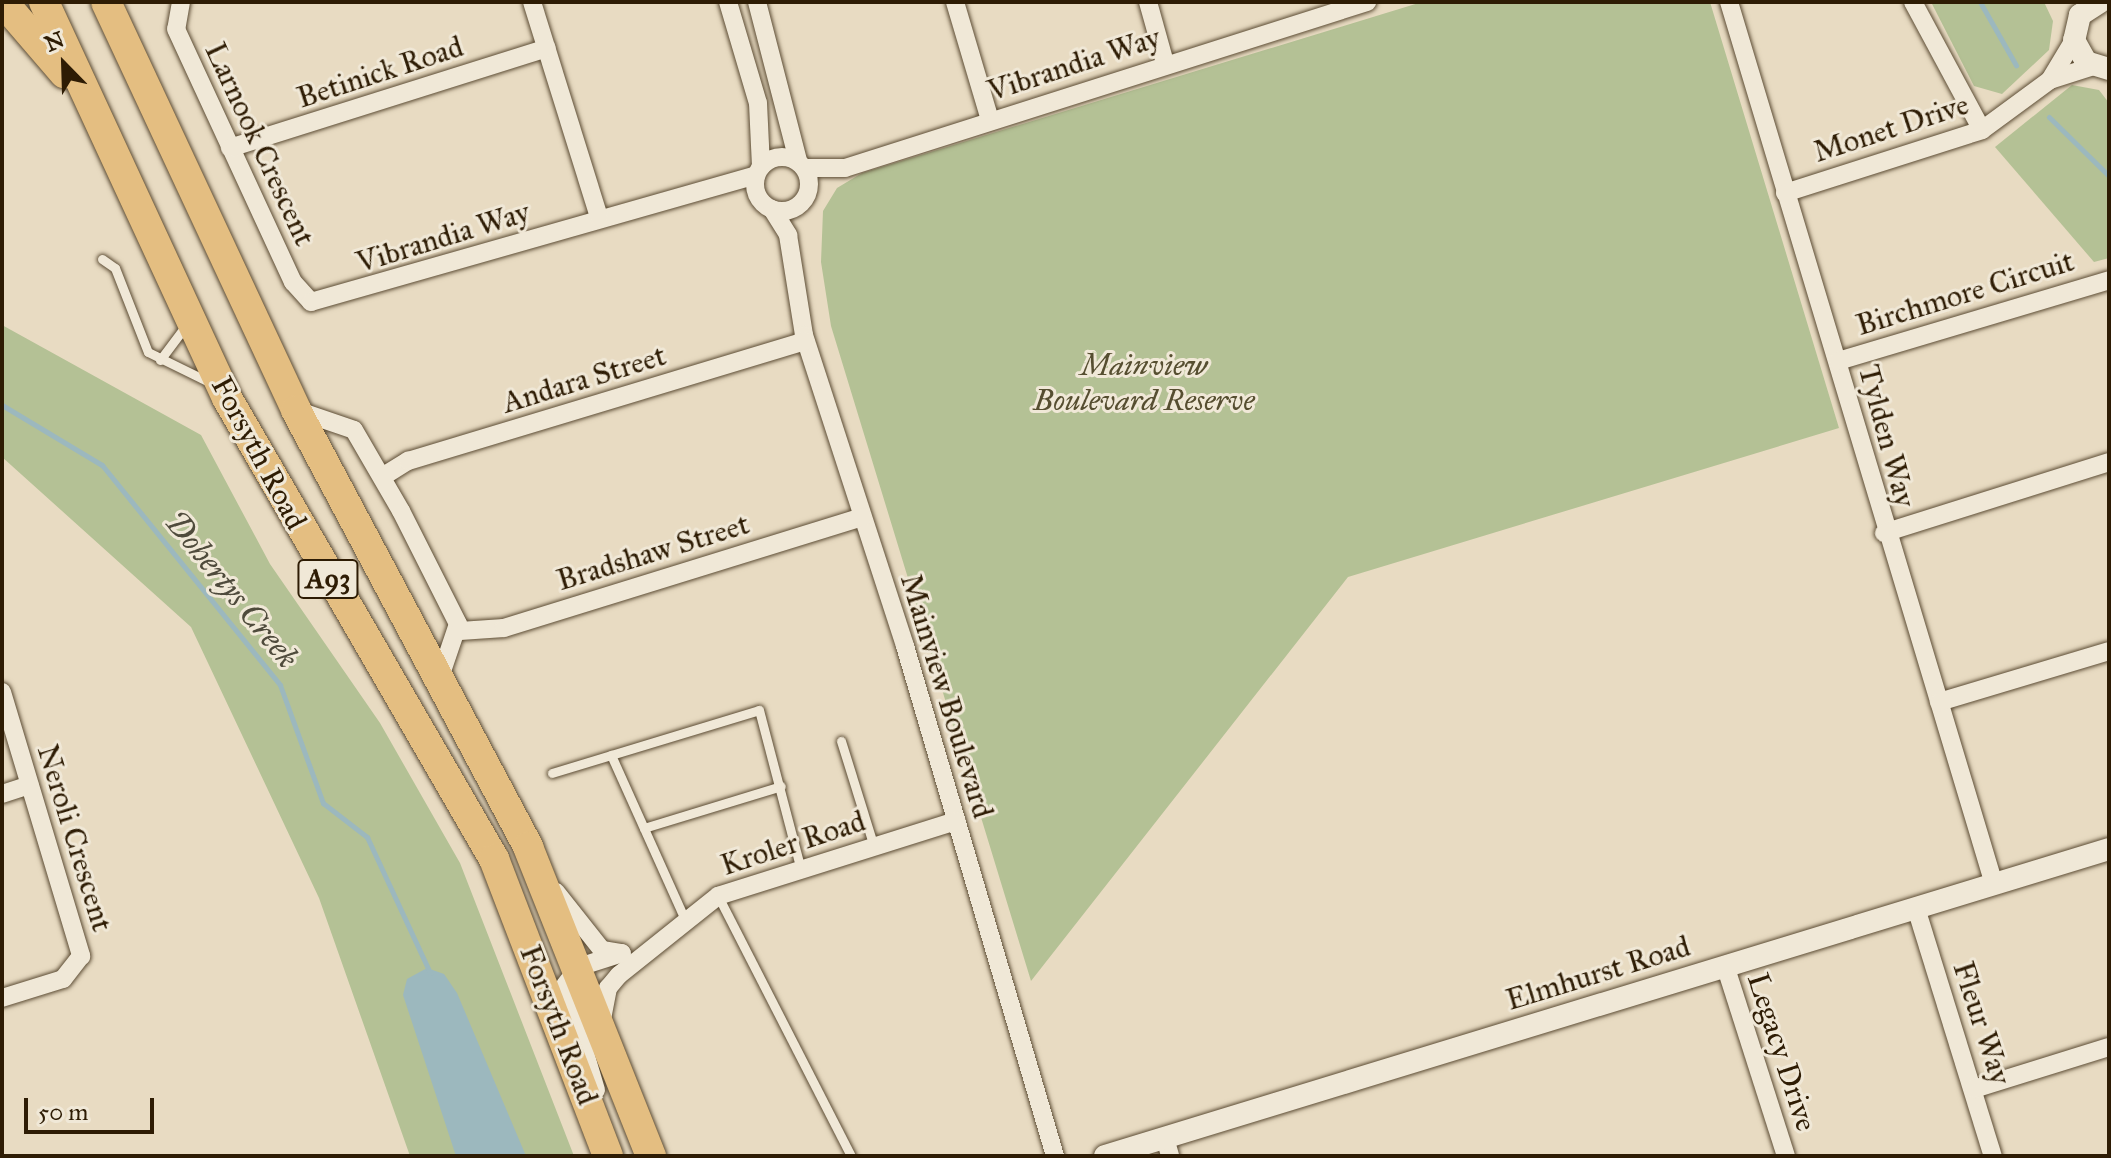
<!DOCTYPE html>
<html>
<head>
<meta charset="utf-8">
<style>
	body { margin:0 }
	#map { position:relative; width:2111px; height:1158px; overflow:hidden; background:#e8dbc2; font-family:"IM FELL Great Primer",serif }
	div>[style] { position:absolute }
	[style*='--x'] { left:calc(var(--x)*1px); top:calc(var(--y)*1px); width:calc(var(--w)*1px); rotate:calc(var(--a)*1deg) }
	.green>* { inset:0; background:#b4c195 }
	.water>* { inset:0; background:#9cb8be }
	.stream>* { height:5px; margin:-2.5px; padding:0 2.5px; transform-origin:2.5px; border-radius:2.5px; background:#9cb8be }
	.roads { filter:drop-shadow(0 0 2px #5c4c34) drop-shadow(0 0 2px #5c4c34) }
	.service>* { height:9px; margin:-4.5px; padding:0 4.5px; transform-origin:4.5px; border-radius:4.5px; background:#f0e8d7 }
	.minor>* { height:18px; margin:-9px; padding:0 9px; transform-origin:9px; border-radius:9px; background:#f0e8d7 }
	.minor>.ring { margin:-9px; padding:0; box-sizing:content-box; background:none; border:18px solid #f0e8d7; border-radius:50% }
	.tertiary>* { height:22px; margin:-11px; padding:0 11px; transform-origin:11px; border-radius:11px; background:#f0e8d7 }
	.trunk>* { height:30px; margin:-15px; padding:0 15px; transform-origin:15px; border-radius:15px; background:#e4be81 }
	span { translate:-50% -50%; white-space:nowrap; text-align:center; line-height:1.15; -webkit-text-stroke:6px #f0e8d7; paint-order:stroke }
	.shield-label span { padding:2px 6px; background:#f0e8d7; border:2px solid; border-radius:6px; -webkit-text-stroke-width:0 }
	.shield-label { font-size:28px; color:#2e1c04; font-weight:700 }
	.street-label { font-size:30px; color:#2e1c04 }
	.park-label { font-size:30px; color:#564e30; font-style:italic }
	.water-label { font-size:32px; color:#4f4b3c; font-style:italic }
	.frame { position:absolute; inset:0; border:4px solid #2e1c04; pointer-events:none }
	.north { position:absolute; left:24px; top:24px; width:80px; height:80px; -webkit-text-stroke:6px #f0e8d7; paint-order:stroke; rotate:337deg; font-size:22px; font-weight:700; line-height:32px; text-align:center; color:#2e1c04 }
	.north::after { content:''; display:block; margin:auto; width:28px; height:36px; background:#2e1c04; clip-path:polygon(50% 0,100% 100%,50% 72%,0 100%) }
	.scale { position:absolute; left:24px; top:1098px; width:130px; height:36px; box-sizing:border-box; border:4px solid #2e1c04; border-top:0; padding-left:10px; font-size:24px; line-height:28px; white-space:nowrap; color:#2e1c04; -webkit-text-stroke:6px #f0e8d7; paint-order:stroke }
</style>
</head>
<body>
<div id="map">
	<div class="green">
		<div style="clip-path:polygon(1422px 2px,1710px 2px,1839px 428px,1348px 577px,1031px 981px,831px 326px,821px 262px,823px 211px,837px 188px,862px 173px)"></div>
		<div style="clip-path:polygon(1931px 2px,2044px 2px,2053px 21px,2049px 50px,2002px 94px,1974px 86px)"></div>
		<div style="clip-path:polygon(2072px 85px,2099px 90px,2109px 103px,2109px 258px,2094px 262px,1995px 147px)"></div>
		<div style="clip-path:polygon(2px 325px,201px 435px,270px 564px,380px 723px,460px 863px,574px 1156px,410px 1156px,319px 898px,191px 627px,2px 457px)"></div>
	</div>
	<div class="water">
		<div style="clip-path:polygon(427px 968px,444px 974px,457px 993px,526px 1156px,456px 1156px,403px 995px,407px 979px)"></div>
	</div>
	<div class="stream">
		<div style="--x:1980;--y:2;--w:73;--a:60.3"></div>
		<div style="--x:2049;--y:117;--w:84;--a:44.5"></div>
		<div style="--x:2;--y:405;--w:117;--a:31"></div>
		<div style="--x:102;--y:465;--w:283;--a:51"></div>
		<div style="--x:280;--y:685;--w:126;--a:70"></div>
		<div style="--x:323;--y:803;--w:56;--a:37.7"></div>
		<div style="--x:367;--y:837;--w:150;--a:65.1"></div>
	</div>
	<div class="roads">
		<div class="service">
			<div style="--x:102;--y:259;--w:16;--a:35"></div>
			<div style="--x:115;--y:268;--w:90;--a:68.6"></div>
			<div style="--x:148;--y:352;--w:68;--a:26.2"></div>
			<div style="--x:160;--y:360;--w:45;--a:-53.1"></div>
			<div style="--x:841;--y:741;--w:111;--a:72.7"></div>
			<div style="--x:611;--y:755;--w:183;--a:65.8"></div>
			<div style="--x:552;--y:773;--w:216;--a:-16.9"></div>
			<div style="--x:759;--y:710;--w:165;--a:75.3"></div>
			<div style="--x:644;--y:828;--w:143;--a:-17"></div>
			<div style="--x:718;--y:896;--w:292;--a:62.9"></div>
		</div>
		<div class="minor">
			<div style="--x:181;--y:2;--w:27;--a:100"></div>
			<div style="--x:176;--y:29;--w:279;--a:65.2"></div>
			<div style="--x:293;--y:282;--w:27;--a:48"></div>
			<div style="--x:311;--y:302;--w:463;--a:-15.9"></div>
			<div style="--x:532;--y:2;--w:225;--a:72.7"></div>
			<div style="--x:728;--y:2;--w:105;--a:73.5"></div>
			<div style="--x:758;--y:103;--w:64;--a:87.3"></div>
			<div style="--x:757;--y:2;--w:164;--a:75.5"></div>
			<div style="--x:955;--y:2;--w:123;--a:73.5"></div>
			<div style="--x:1148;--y:2;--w:63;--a:74.4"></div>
			<div style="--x:1729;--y:2;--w:921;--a:73.28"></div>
			<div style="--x:1913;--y:2;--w:145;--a:61.7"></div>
			<div style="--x:2050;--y:80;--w:46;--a:-17.7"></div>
			<div style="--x:230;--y:148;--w:332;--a:-17.5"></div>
			<div class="ring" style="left:755px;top:157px;width:36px;height:36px"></div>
			<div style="--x:805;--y:168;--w:40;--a:0"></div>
			<div style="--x:845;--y:168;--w:548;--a:-17.64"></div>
			<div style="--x:1785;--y:193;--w:207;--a:-17.7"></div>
			<div style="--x:1982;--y:130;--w:84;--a:-36.3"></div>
			<div style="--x:2050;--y:80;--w:47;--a:-59"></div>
			<div style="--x:772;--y:209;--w:31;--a:58"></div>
			<div style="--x:788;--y:235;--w:101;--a:80.9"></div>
			<div style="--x:804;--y:335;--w:327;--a:72"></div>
			<div style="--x:905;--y:646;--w:532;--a:73.61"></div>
			<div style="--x:1838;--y:361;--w:283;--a:-16.6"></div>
			<div style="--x:296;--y:410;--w:61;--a:19"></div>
			<div style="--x:354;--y:430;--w:94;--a:59.9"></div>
			<div style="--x:401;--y:511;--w:127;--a:63.2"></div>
			<div style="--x:458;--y:624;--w:59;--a:108.7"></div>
			<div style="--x:382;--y:477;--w:31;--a:-32"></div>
			<div style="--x:408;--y:461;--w:415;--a:-16.8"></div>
			<div style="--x:1884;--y:533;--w:236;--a:-17.5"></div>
			<div style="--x:460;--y:631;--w:44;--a:-3.9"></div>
			<div style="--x:504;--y:628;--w:375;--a:-17.2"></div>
			<div style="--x:2;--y:692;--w:276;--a:73.3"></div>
			<div style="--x:81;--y:956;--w:29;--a:128"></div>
			<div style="--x:63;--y:979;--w:64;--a:162.7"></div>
			<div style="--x:1939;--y:702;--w:177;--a:-16.7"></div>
			<div style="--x:2;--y:794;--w:29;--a:-18"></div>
			<div style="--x:556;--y:892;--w:74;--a:51.6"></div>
			<div style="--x:602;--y:950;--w:20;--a:9"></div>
			<div style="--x:1916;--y:908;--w:260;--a:72.8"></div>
			<div style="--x:1725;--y:965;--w:201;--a:72.3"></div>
			<div style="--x:602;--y:1019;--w:32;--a:-79"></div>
			<div style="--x:608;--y:988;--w:17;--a:-50"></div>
			<div style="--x:619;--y:975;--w:127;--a:-38.6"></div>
			<div style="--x:718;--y:896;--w:250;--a:-17.5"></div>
			<div style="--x:1974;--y:1089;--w:141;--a:-17.3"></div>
			<div style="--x:596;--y:1090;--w:109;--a:-106.4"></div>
			<div style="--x:565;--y:985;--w:23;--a:-52"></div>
			<div style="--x:579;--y:967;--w:45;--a:-18"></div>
			<div style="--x:1165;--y:1138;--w:19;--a:74"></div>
		</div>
		<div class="tertiary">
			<div style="--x:2100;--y:2;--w:24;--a:147"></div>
			<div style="--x:2080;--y:15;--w:26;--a:103"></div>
			<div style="--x:2074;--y:40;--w:25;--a:61"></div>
			<div style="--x:2086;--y:62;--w:24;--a:17"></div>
			<div style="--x:1105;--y:1156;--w:1050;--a:-17"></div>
		</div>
		<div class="trunk">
			<div style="--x:3;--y:2;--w:94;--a:49.3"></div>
			<div style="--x:44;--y:2;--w:436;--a:65.2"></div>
			<div style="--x:227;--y:398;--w:533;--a:59.92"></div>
			<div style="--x:494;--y:859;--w:318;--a:69"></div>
			<div style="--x:106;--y:2;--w:450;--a:65"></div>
			<div style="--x:296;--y:410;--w:495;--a:62"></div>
			<div style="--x:528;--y:847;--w:333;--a:68.3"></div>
		</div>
	</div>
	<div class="shield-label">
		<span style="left:328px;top:579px">A93</span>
	</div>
	<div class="street-label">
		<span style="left:1074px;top:64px;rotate:-18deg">Vibrandia Way</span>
		<span style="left:380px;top:72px;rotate:-18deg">Betinick Road</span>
		<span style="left:1891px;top:128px;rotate:-18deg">Monet Drive</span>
		<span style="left:260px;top:144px;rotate:65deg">Larnook Crescent</span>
		<span style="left:443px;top:237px;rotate:-17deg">Vibrandia Way</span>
		<span style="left:1965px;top:293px;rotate:-17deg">Birchmore Circuit</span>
		<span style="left:584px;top:379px;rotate:-17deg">Andara Street</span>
		<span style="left:1887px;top:436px;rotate:75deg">Tylden Way</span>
		<span style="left:259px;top:453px;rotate:62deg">Forsyth Road</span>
		<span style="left:653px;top:552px;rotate:-17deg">Bradshaw Street</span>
		<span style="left:947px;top:696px;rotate:73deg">Mainview Boulevard</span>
		<span style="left:75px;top:838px;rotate:73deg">Neroli Crescent</span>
		<span style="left:793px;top:843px;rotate:-18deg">Kroler Road</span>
		<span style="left:1598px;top:973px;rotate:-17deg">Elmhurst Road</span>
		<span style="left:1982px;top:1023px;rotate:72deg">Fleur Way</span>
		<span style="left:559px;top:1025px;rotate:69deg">Forsyth Road</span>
		<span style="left:1782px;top:1052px;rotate:72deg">Legacy Drive</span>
	</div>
	<div class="park-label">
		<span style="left:1144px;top:382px">Mainview<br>Boulevard Reserve</span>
	</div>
	<div class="water-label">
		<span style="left:231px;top:590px;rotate:51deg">Dohertys Creek</span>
	</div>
	<div class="frame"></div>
	<div class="north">N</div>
	<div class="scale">50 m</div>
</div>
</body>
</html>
